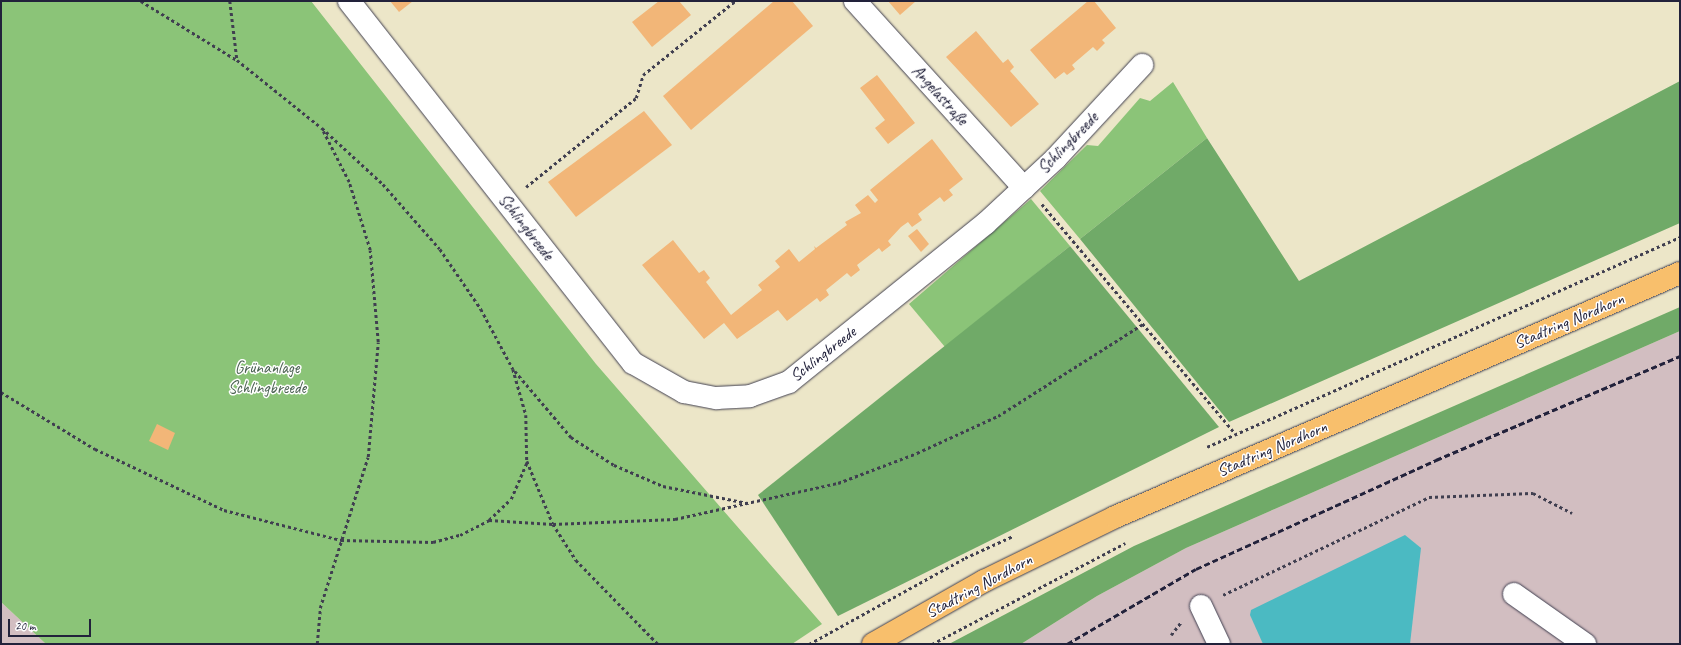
<!DOCTYPE html>
<html>
<head>
<meta charset="utf-8">
<style>
	body { margin:0 }
	#map { position:relative; width:1681px; height:645px; overflow:hidden; background:#ece6c8; font-family:Caveat,sans-serif }
	div>[style] { position:absolute }
	[style*='--x'] { left:calc(var(--x)*1px); top:calc(var(--y)*1px); width:calc(var(--w)*1px); rotate:calc(var(--a)*1deg) }
	.industrial>* { inset:0; background:#d2bec1 }
	.green>* { inset:0; background:#8bc478 }
	.forest>* { inset:0; background:#70aa68 }
	.water>* { inset:0; background:#4bbac2 }
	.building>* { inset:0; background:#f2b678 }
	.path>* { height:2.5px; margin-top:-1.25px; transform-origin:0; background:repeating-linear-gradient(90deg,#403f50 0 3px,transparent 0 6px) }
	.roads { filter:drop-shadow(0 0 1px #403f50) drop-shadow(0 0 1px #403f50) }
	.minor>* { height:22px; margin:-11px; padding:0 11px; transform-origin:11px; border-radius:11px; background:#fff }
	.major>* { height:22px; margin:-11px; padding:0 11px; transform-origin:11px; border-radius:11px; background:#f8bf6c }
	.rail>* { height:3px; margin-top:-1.5px; transform-origin:0; background:repeating-linear-gradient(90deg,#22223b 0 6px,transparent 0 9px) }
	span { translate:-50% -50%; white-space:nowrap; text-align:center; line-height:1.15; -webkit-text-stroke:3px #fff; paint-order:stroke }
	.street-label { font-size:17px; color:#22223b }
	.park-label { font-size:17px; color:#4c6353 }
	.frame { position:absolute; inset:0; border:2px solid #22223b; pointer-events:none }
	.scale { position:absolute; left:8px; top:619px; width:83px; height:18px; box-sizing:border-box; border:2px solid #22223b; border-top:0; padding-left:5px; font-size:12px; line-height:14px; white-space:nowrap; color:#22223b; -webkit-text-stroke:3px #fff; paint-order:stroke }
</style>
</head>
<body>
<div id="map">
	<div class="industrial">
		<div style="clip-path:polygon(1680px 331px,1680px 644px,1021px 644px,1097px 596px,1186px 548px)"></div>
		<div style="clip-path:polygon(1px 602px,46px 644px,1px 644px)"></div>
	</div>
	<div class="green">
		<div style="clip-path:polygon(1px 1px,311px 1px,596px 364px,822px 624px,792px 644px,46px 644px,1px 602px)"></div>
		<div style="clip-path:polygon(1173px 82px,1207px 138px,1080px 239px,1040px 191px,1087px 145px,1098px 146px,1140px 98px,1150px 101px)"></div>
		<div style="clip-path:polygon(1031px 199px,1070px 246px,945px 347px,909px 304px)"></div>
	</div>
	<div class="forest">
		<div style="clip-path:polygon(1680px 81px,1680px 223px,1229px 422px,1080px 239px,1207px 138px,1299px 281px)"></div>
		<div style="clip-path:polygon(1070px 246px,1219px 427px,838px 616px,758px 495px)"></div>
		<div style="clip-path:polygon(1680px 307px,1680px 331px,1186px 548px,1097px 596px,1021px 644px,949px 644px,1134px 546px)"></div>
	</div>
	<div class="water">
		<div style="clip-path:polygon(1405px 535px,1421px 548px,1410px 644px,1263px 644px,1250px 615px,1251px 610px)"></div>
	</div>
	<div class="building">
		<div style="clip-path:polygon(390px 1px,413px 1px,399px 12px)"></div>
		<div style="clip-path:polygon(659px 1px,679px 1px,691px 15px,652px 47px,632px 22px)"></div>
		<div style="clip-path:polygon(774px 1px,792px 1px,813px 26px,691px 130px,663px 96px)"></div>
		<div style="clip-path:polygon(888px 1px,916px 1px,900px 15px)"></div>
		<div style="clip-path:polygon(1088px 1px,1094px 1px,1116px 28px,1102px 40px,1105px 43px,1097px 51px,1093px 47px,1072px 65px,1075px 69px,1067px 75px,1064px 72px,1055px 79px,1030px 50px)"></div>
		<div style="clip-path:polygon(976px 31px,1003px 63px,1008px 59px,1014px 67px,1010px 71px,1039px 104px,1011px 127px,946px 57px)"></div>
		<div style="clip-path:polygon(877px 75px,915px 123px,888px 144px,875px 128px,885px 120px,860px 88px)"></div>
		<div style="clip-path:polygon(644px 111px,672px 145px,576px 217px,548px 182px)"></div>
		<div style="clip-path:polygon(932px 139px,963px 179px,949px 190px,953px 195px,944px 202px,940px 197px,918px 214px,922px 220px,912px 227px,908px 222px,901px 227px,888px 241px,891px 245px,882px 252px,879px 248px,857px 265px,860px 270px,851px 277px,847px 273px,826px 290px,829px 295px,820px 302px,817px 298px,787px 321px,778px 310px,737px 339px,724px 323px,704px 339px,642px 265px,673px 240px,699px 273px,704px 270px,710px 278px,706px 282px,731px 315px,762px 290px,758px 285px,780px 267px,775px 261px,789px 249px,799px 262px,815px 249px,814px 246px,816px 248px,847px 225px,845px 222px,861px 213px,855px 205px,868px 195px,875px 203px,878px 200px,870px 190px)"></div>
		<div style="clip-path:polygon(917px 229px,929px 244px,921px 252px,908px 236px)"></div>
		<div style="clip-path:polygon(157px 424px,175px 433px,168px 450px,149px 441px)"></div>
	</div>
	<div class="path">
		<div style="--x:141;--y:1;--w:113;--a:31.6"></div>
		<div style="--x:237;--y:60;--w:109;--a:38.7"></div>
		<div style="--x:322;--y:128;--w:83;--a:42.6"></div>
		<div style="--x:383;--y:184;--w:86;--a:48.8"></div>
		<div style="--x:440;--y:249;--w:73;--a:55.7"></div>
		<div style="--x:481;--y:309;--w:68;--a:61.9"></div>
		<div style="--x:513;--y:369;--w:48;--a:74.2"></div>
		<div style="--x:526;--y:415;--w:46;--a:88.8"></div>
		<div style="--x:527;--y:461;--w:68;--a:67.6"></div>
		<div style="--x:553;--y:524;--w:43;--a:57.4"></div>
		<div style="--x:576;--y:560;--w:117;--a:45.7"></div>
		<div style="--x:230;--y:1;--w:58;--a:83.1"></div>
		<div style="--x:526;--y:187;--w:141;--a:-39"></div>
		<div style="--x:636;--y:98;--w:24;--a:-73"></div>
		<div style="--x:643;--y:75;--w:118;--a:-38.8"></div>
		<div style="--x:1042;--y:204;--w:301;--a:49.9"></div>
		<div style="--x:515;--y:371;--w:87;--a:49.7"></div>
		<div style="--x:571;--y:437;--w:51;--a:33.1"></div>
		<div style="--x:614;--y:465;--w:53;--a:23.2"></div>
		<div style="--x:663;--y:486;--w:86;--a:11.4"></div>
		<div style="--x:1;--y:392;--w:110;--a:31.2"></div>
		<div style="--x:95;--y:449;--w:143;--a:25.3"></div>
		<div style="--x:224;--y:510;--w:121;--a:14.4"></div>
		<div style="--x:341;--y:540;--w:92;--a:1.2"></div>
		<div style="--x:433;--y:542;--w:28;--a:-15"></div>
		<div style="--x:460;--y:535;--w:33;--a:-27"></div>
		<div style="--x:489;--y:520;--w:30;--a:-44"></div>
		<div style="--x:511;--y:499;--w:40;--a:-66.6"></div>
		<div style="--x:1207;--y:447;--w:518;--a:-23.94"></div>
		<div style="--x:489;--y:520;--w:64;--a:3.6"></div>
		<div style="--x:553;--y:524;--w:122;--a:-2.3"></div>
		<div style="--x:675;--y:519;--w:167;--a:-12.5"></div>
		<div style="--x:838;--y:483;--w:85;--a:-20.8"></div>
		<div style="--x:917;--y:453;--w:89;--a:-24.6"></div>
		<div style="--x:998;--y:416;--w:172;--a:-32.4"></div>
		<div style="--x:1223;--y:595;--w:228;--a:-25.4"></div>
		<div style="--x:1429;--y:497;--w:104;--a:-2.2"></div>
		<div style="--x:1533;--y:493;--w:44;--a:27.1"></div>
		<div style="--x:1171;--y:635;--w:16;--a:-52"></div>
		<div style="--x:317;--y:644;--w:36;--a:-85"></div>
		<div style="--x:320;--y:608;--w:158;--a:-72.4"></div>
		<div style="--x:368;--y:457;--w:115;--a:-85"></div>
		<div style="--x:378;--y:342;--w:92;--a:-95"></div>
		<div style="--x:370;--y:250;--w:71;--a:-107.2"></div>
		<div style="--x:349;--y:182;--w:57;--a:-117"></div>
		<div style="--x:809;--y:644;--w:178;--a:-28.9"></div>
		<div style="--x:965;--y:558;--w:53;--a:-24.6"></div>
		<div style="--x:932;--y:644;--w:218;--a:-27.6"></div>
	</div>
	<div class="roads">
		<div class="minor">
			<div style="--x:349;--y:1;--w:460;--a:51.9"></div>
			<div style="--x:633;--y:363;--w:59;--a:29.6"></div>
			<div style="--x:684;--y:392;--w:33;--a:11"></div>
			<div style="--x:716;--y:398;--w:34;--a:-3"></div>
			<div style="--x:750;--y:396;--w:41;--a:-19.7"></div>
			<div style="--x:789;--y:382;--w:252;--a:-38.9"></div>
			<div style="--x:985;--y:224;--w:97;--a:-42.9"></div>
			<div style="--x:1056;--y:158;--w:127;--a:-47.2"></div>
			<div style="--x:855;--y:1;--w:252;--a:47.9"></div>
			<div style="--x:1514;--y:594;--w:87;--a:35.2"></div>
			<div style="--x:1201;--y:606;--w:42;--a:64.7"></div>
		</div>
		<div class="major">
			<div style="--x:873;--y:644;--w:128;--a:-29.6"></div>
			<div style="--x:984;--y:581;--w:146;--a:-26"></div>
			<div style="--x:1115;--y:517;--w:615;--a:-23.36"></div>
		</div>
	</div>
	<div class="rail">
		<div style="--x:1067;--y:644;--w:149;--a:-30.2"></div>
		<div style="--x:1196;--y:569;--w:264;--a:-24.4"></div>
		<div style="--x:1436;--y:460;--w:265;--a:-23.1"></div>
	</div>
	<div class="street-label">
		<span style="left:940px;top:95px;rotate:48deg">Angelastraße</span>
		<span style="left:1068px;top:143px;rotate:-46deg">Schlingbreede</span>
		<span style="left:526px;top:227px;rotate:52deg">Schlingbreede</span>
		<span style="left:1569px;top:321px;rotate:-23deg">Stadtring Nordhorn</span>
		<span style="left:823px;top:354px;rotate:-38deg">Schlingbreede</span>
		<span style="left:1272px;top:449px;rotate:-23deg">Stadtring Nordhorn</span>
		<span style="left:979px;top:586px;rotate:-28deg">Stadtring Nordhorn</span>
	</div>
	<div class="park-label">
		<span style="left:267px;top:378px">Grünanlage<br>Schlingbreede</span>
	</div>
	<div class="frame"></div>
	<div class="scale">20 m</div>
</div>
</body>
</html>
